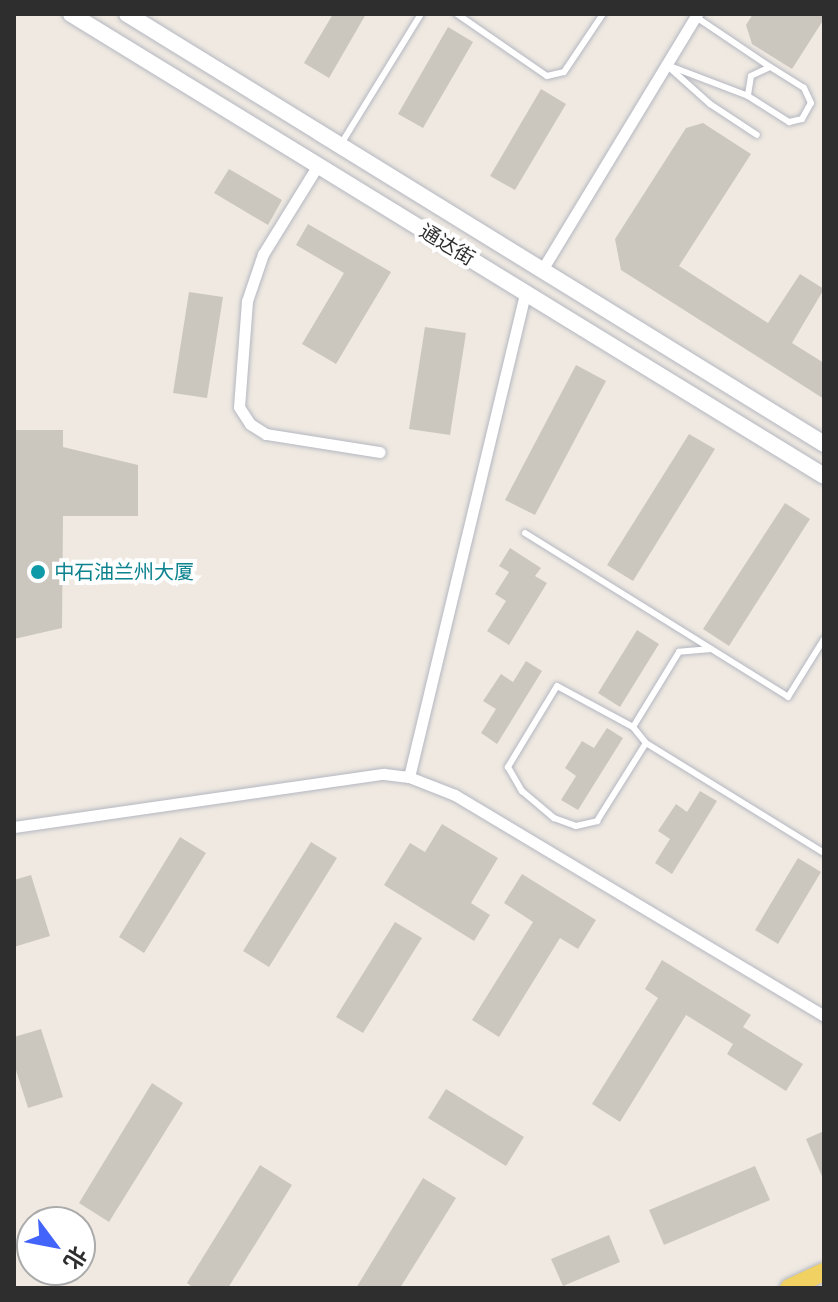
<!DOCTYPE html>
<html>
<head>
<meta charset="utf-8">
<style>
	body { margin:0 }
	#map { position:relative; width:838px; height:1302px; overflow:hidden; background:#efe9e1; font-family:"Fira Sans","Noto Sans SC",sans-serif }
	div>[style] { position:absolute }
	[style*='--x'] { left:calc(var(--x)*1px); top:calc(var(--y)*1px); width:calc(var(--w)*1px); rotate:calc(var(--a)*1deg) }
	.building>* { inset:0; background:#cbc7bf }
	.roads { filter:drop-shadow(0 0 2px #b4b7c1) drop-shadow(0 0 2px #b4b7c1) }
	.service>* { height:6px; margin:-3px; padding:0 3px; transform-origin:3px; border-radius:3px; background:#fff }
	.minor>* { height:11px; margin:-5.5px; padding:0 5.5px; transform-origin:5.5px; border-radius:5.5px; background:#fff }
	.secondary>* { height:16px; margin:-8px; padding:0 8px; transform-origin:8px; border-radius:8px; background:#fff }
	.primary>* { height:18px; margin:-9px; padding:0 9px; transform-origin:9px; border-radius:9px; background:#f2d163 }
	.dots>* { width:22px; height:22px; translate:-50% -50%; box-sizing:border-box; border:4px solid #fff; border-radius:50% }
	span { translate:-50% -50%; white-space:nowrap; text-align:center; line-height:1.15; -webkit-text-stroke:8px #fff; paint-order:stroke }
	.street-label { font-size:20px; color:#2e2e2e }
	.culture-label { font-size:20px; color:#0d838f }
	.left { translate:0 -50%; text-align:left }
	.frame { position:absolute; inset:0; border:16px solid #2e2e2e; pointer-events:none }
	.north { position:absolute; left:16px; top:1206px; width:80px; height:80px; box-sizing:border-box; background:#fff; border:2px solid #ababab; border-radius:50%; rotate:122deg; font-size:22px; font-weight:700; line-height:32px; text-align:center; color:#2e2e2e }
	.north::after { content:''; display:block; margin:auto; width:28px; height:36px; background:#4264fb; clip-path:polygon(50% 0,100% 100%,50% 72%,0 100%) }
</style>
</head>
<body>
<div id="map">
	<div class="building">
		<div style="clip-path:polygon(333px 14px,366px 14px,329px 78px,304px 63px)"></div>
		<div style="clip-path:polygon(753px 14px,824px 14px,824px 19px,792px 69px,752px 44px,746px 25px)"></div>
		<div style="clip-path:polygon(448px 27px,473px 42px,423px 128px,398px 114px)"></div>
		<div style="clip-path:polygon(541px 89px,566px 104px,515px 190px,490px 176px)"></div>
		<div style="clip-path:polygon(703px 123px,751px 154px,679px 266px,768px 323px,800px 274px,824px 289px,792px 343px,824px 363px,824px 399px,621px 270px,615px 239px,686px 128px)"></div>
		<div style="clip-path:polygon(229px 169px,282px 200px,268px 225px,214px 193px)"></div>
		<div style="clip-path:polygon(308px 224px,391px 272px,336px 364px,302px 344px,344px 273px,296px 245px)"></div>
		<div style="clip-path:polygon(189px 292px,223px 297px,207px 398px,173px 393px)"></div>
		<div style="clip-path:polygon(425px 327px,466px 333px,450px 435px,409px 429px)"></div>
		<div style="clip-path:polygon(576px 365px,606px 381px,535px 515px,505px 500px)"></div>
		<div style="clip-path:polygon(14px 430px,63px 430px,63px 447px,138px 465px,138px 516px,63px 516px,62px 628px,14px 639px)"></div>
		<div style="clip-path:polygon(689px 434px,715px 449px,633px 581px,607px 565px)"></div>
		<div style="clip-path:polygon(785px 503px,810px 519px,729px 646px,703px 629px)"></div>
		<div style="clip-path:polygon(510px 548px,541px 568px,535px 576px,547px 583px,509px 645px,487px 631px,506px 601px,495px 594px,509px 572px,499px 566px)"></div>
		<div style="clip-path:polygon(637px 630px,659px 644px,620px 707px,598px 693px)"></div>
		<div style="clip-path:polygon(526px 661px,542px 671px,497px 744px,481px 733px,496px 709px,483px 701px,501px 674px,513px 682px)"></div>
		<div style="clip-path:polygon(607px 728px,623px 738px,578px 810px,561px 800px,576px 776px,565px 768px,582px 741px,594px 748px)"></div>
		<div style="clip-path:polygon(700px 791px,717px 801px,672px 874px,655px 863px,670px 839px,658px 831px,676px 804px,687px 812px)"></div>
		<div style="clip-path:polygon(442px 824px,498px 858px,471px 903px,490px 915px,474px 941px,384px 885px,410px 843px,425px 852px)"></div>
		<div style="clip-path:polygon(180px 837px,206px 853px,144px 953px,119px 937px)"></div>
		<div style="clip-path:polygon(311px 842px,337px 858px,269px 967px,243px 951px)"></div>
		<div style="clip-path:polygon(798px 858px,821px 872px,778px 944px,755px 930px)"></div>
		<div style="clip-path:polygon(522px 874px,596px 920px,578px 949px,560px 938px,499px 1037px,472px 1020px,533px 922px,504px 903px)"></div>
		<div style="clip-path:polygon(31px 875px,50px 936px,14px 947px,14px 880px)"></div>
		<div style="clip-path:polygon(395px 922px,422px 938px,363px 1033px,336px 1017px)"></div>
		<div style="clip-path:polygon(662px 960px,751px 1015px,743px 1027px,803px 1064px,786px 1091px,727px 1054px,733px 1044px,686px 1015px,620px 1122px,592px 1104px,658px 998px,645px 989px)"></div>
		<div style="clip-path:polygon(41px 1029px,63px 1097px,28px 1108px,14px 1064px,14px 1037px)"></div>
		<div style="clip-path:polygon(152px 1083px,183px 1103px,109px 1222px,79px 1203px)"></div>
		<div style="clip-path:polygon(446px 1089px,524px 1137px,506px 1166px,428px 1118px)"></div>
		<div style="clip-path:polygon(824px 1131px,824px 1181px,806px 1139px)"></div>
		<div style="clip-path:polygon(260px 1165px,292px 1185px,228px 1288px,194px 1288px,187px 1283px)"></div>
		<div style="clip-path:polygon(755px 1166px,770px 1200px,664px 1245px,649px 1210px)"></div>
		<div style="clip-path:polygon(423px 1178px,456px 1198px,400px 1288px,356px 1288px)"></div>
		<div style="clip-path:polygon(609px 1235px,620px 1262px,563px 1286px,551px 1259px)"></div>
	</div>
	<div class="roads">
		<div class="service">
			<div style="--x:457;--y:14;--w:109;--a:34.6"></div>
			<div style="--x:547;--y:76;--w:17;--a:-13"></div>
			<div style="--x:564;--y:72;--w:70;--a:-56.1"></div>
			<div style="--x:696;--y:17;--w:89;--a:34"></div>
			<div style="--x:667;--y:65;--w:87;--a:20.9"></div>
			<div style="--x:748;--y:96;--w:49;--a:32.4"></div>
			<div style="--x:789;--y:122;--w:13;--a:-13"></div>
			<div style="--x:802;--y:119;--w:18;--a:-61"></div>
			<div style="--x:811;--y:103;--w:17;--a:-115"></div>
			<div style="--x:804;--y:88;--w:40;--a:-148"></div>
			<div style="--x:770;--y:67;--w:21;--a:155"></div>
			<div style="--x:751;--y:76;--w:20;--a:99"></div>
			<div style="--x:672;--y:70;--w:51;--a:41.8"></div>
			<div style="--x:710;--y:104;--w:56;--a:33.4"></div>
			<div style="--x:341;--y:144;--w:153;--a:-58.4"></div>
			<div style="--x:525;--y:533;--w:310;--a:31.9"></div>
			<div style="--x:788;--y:697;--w:68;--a:-58.2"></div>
			<div style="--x:711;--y:649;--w:32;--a:175"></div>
			<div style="--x:679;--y:652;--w:88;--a:121.5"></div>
			<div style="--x:633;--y:727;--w:21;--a:51"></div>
			<div style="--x:646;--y:743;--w:209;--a:31.7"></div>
			<div style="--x:633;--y:727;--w:86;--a:-151.7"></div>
			<div style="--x:557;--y:686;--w:95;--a:121.2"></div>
			<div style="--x:508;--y:767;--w:28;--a:60"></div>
			<div style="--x:522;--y:791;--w:42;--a:40.2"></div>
			<div style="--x:554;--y:818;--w:23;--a:20"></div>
			<div style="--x:576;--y:826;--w:22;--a:-13"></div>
			<div style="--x:597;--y:821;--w:92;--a:-57.9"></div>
		</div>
		<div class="minor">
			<div style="--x:318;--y:165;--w:105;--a:121.7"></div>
			<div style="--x:263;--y:254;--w:50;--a:108.8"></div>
			<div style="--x:247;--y:301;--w:106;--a:94.3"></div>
			<div style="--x:239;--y:407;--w:20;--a:57"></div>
			<div style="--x:250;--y:424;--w:19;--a:32"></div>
			<div style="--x:266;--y:434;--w:115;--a:9"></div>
			<div style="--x:542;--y:270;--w:299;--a:-58.8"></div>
			<div style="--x:409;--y:777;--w:498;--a:-76.5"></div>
			<div style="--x:14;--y:827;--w:374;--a:-8.2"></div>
			<div style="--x:384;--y:774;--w:25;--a:7"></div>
			<div style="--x:409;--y:777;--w:49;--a:21.4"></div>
			<div style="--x:455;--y:795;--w:430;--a:30.9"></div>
		</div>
		<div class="secondary">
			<div style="--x:71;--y:14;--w:883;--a:31.53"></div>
			<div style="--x:127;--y:14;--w:819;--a:31.67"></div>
		</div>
		<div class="primary">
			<div style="--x:789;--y:1288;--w:38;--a:-25"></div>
		</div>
	</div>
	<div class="dots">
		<div style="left:38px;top:572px;background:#0f9aa8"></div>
	</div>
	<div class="street-label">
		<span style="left:447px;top:245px;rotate:31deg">通达街</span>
	</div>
	<div class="culture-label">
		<span class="left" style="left:54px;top:572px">中石油兰州大厦</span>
	</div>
	<div class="frame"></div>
	<div class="north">北</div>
</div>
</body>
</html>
